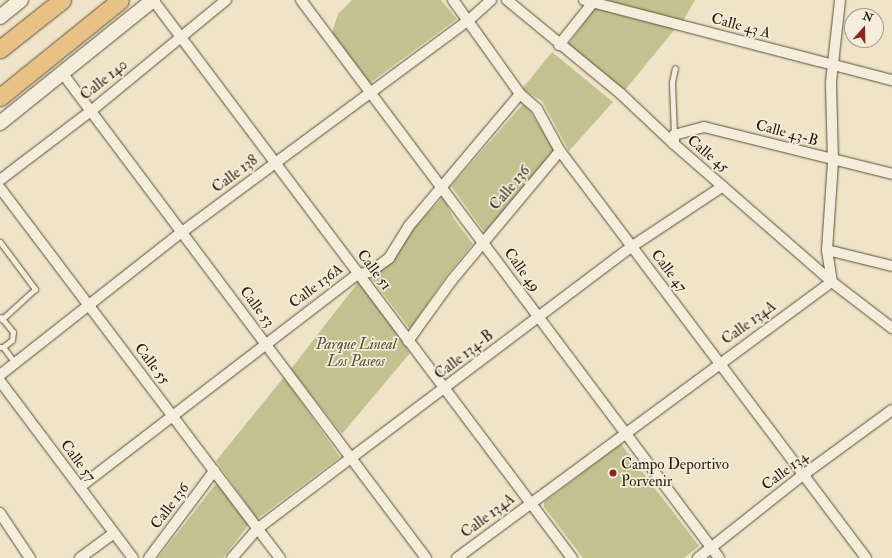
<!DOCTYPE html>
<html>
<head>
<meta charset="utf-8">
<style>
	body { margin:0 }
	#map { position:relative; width:892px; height:558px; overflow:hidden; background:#efe4c7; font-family:"IM FELL Double Pica",serif }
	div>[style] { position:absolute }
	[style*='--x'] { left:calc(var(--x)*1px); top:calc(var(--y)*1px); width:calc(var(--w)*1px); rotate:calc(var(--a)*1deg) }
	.green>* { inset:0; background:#c1c290 }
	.roads { filter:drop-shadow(0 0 1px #5c4f3c) drop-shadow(0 0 1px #5c4f3c) }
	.service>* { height:5px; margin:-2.5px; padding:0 2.5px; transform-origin:2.5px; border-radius:2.5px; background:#f5eddb }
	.minor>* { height:10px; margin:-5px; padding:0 5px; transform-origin:5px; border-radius:5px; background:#f5eddb }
	.secondary>* { height:14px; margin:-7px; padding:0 7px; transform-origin:7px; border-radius:7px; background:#f5eddb }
	.trunk>* { height:17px; margin:-8.5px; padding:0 8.5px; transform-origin:8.5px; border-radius:8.5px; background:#e8c284 }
	.dots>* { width:11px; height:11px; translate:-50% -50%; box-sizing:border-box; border:2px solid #f5eddb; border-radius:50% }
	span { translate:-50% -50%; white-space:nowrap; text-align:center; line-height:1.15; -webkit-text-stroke:3.5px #f5eddb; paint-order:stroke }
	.street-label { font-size:15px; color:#2b1d0d }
	.park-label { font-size:15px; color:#584f34; font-style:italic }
	.poi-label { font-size:15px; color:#2b1d0d }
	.left { translate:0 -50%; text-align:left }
	.north { position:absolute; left:844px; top:8px; width:40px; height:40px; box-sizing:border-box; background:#f5eddb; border:1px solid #a49a89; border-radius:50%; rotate:20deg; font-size:11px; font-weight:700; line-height:16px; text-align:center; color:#2b1d0d }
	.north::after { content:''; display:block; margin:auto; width:14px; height:18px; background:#8f2418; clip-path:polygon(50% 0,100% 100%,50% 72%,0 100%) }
</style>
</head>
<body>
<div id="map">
	<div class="green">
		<div style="clip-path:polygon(352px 0,441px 0,457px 19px,370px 83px,332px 33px,338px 14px)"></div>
		<div style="clip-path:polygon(605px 0,695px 0,683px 21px)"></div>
		<div style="clip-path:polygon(595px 8px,675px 29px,625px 90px,568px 45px)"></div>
		<div style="clip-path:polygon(552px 52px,613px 102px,569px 151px,542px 101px,522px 89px)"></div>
		<div style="clip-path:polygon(523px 104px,531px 112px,554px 150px,485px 233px,451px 186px)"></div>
		<div style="clip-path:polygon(443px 197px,454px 219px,473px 244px,447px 275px,410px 329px,372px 279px,392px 259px,410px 232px)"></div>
		<div style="clip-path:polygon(359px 281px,410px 353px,342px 434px,291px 369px)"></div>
		<div style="clip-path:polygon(284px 377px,340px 457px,257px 519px,216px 461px)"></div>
		<div style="clip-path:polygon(621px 444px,699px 546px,684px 558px,583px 558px,544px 507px,544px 502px)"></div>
		<div style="clip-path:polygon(218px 481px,250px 523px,223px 558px,158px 558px)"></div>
	</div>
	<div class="roads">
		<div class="service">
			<div style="--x:674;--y:135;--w:53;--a:-92.2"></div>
			<div style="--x:672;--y:82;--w:14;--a:-78"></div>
			<div style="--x:0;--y:242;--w:59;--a:53.3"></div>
			<div style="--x:35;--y:289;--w:45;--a:137.7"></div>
			<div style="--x:0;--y:347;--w:3;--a:0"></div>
			<div style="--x:3;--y:347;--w:11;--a:-38"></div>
			<div style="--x:12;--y:340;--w:8;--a:-83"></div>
			<div style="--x:13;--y:332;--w:19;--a:-129"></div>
			<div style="--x:3;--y:347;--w:20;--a:53"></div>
		</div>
		<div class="minor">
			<div style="--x:153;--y:0;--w:698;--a:53.1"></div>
			<div style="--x:301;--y:0;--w:697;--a:53.16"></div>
			<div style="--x:453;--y:0;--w:115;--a:54.5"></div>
			<div style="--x:520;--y:94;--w:23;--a:41"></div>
			<div style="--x:537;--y:109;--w:48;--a:61.3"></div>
			<div style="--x:560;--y:151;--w:509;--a:53.06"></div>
			<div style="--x:507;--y:0;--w:148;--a:39.5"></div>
			<div style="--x:621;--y:94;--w:73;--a:43.3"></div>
			<div style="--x:674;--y:144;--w:210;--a:41.1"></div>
			<div style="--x:832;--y:282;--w:76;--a:37.5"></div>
			<div style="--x:584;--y:0;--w:318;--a:14.6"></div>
			<div style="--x:559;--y:45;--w:58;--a:-51.3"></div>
			<div style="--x:63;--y:74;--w:605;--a:53.13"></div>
			<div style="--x:674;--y:144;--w:9;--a:-90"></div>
			<div style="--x:674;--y:135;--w:31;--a:-15"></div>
			<div style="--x:704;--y:127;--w:194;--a:14"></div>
			<div style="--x:0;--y:180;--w:114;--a:-37.2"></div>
			<div style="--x:91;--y:111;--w:175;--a:-39.4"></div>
			<div style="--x:0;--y:188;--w:464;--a:52.9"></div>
			<div style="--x:827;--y:250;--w:67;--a:13.8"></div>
			<div style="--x:832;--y:282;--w:32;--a:-99"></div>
			<div style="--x:827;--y:250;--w:89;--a:-86.1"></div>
			<div style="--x:833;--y:161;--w:79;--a:-91.5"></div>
			<div style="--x:831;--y:82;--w:82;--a:-83.7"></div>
			<div style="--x:408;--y:341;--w:75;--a:-54.2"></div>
			<div style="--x:452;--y:280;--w:168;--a:-50.1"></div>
			<div style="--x:0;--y:375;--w:231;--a:-38.2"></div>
			<div style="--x:182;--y:232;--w:357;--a:-36.5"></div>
			<div style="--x:469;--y:20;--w:30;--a:-42"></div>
			<div style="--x:0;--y:381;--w:221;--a:53.1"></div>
			<div style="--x:80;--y:487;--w:350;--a:-37.5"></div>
			<div style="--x:358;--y:274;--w:12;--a:-9"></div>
			<div style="--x:370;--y:272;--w:24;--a:-36"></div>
			<div style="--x:389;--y:258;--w:36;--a:-58"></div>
			<div style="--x:408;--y:227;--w:174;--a:-49.9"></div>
			<div style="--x:0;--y:513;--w:54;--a:56.3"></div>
			<div style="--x:80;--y:558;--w:42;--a:-36.3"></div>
			<div style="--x:149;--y:558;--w:109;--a:-53.2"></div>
			<div style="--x:232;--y:558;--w:38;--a:-49"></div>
			<div style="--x:257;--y:529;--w:118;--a:-37.1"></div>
			<div style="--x:351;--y:458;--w:351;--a:-37"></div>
			<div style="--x:631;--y:247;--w:110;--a:-33.5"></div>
			<div style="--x:457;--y:558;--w:466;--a:-36.4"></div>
			<div style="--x:698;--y:558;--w:129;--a:-38.4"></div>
			<div style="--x:799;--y:478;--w:115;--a:-36.2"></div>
		</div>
		<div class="secondary">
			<div style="--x:0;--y:17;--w:27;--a:-39"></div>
			<div style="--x:0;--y:123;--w:196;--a:-38.8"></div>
		</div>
		<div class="trunk">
			<div style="--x:0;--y:49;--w:79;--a:-38.3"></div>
			<div style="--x:0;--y:97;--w:154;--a:-38.9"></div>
		</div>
	</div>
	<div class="dots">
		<div style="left:613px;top:473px;background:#8f2418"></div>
	</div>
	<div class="street-label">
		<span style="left:741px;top:26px;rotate:15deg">Calle 43 A</span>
		<span style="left:104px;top:80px;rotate:-39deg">Calle 140</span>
		<span style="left:787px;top:133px;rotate:15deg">Calle 43-B</span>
		<span style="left:708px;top:154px;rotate:40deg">Calle 45</span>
		<span style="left:235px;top:174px;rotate:-37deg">Calle 138</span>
		<span style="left:510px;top:188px;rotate:-50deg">Calle 136</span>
		<span style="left:374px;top:270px;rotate:53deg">Calle 51</span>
		<span style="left:522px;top:270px;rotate:54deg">Calle 49</span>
		<span style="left:669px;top:271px;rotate:53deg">Calle 47</span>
		<span style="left:316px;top:286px;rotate:-37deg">Calle 136A</span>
		<span style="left:257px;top:307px;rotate:53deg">Calle 53</span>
		<span style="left:749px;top:323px;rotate:-36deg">Calle 134A</span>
		<span style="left:464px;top:355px;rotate:-38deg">Calle 134-B</span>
		<span style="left:152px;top:364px;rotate:53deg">Calle 55</span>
		<span style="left:78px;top:461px;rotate:53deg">Calle 57</span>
		<span style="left:785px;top:471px;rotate:-37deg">Calle 134</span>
		<span style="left:170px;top:506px;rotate:-53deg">Calle 136</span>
		<span style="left:488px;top:516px;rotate:-37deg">Calle 134A</span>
	</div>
	<div class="park-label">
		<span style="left:356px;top:353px">Parque Lineal<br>Los Paseos</span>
	</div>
	<div class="poi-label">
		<span class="left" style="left:621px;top:473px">Campo Deportivo<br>Porvenir</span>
	</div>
	<div class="north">N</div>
</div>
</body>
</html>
